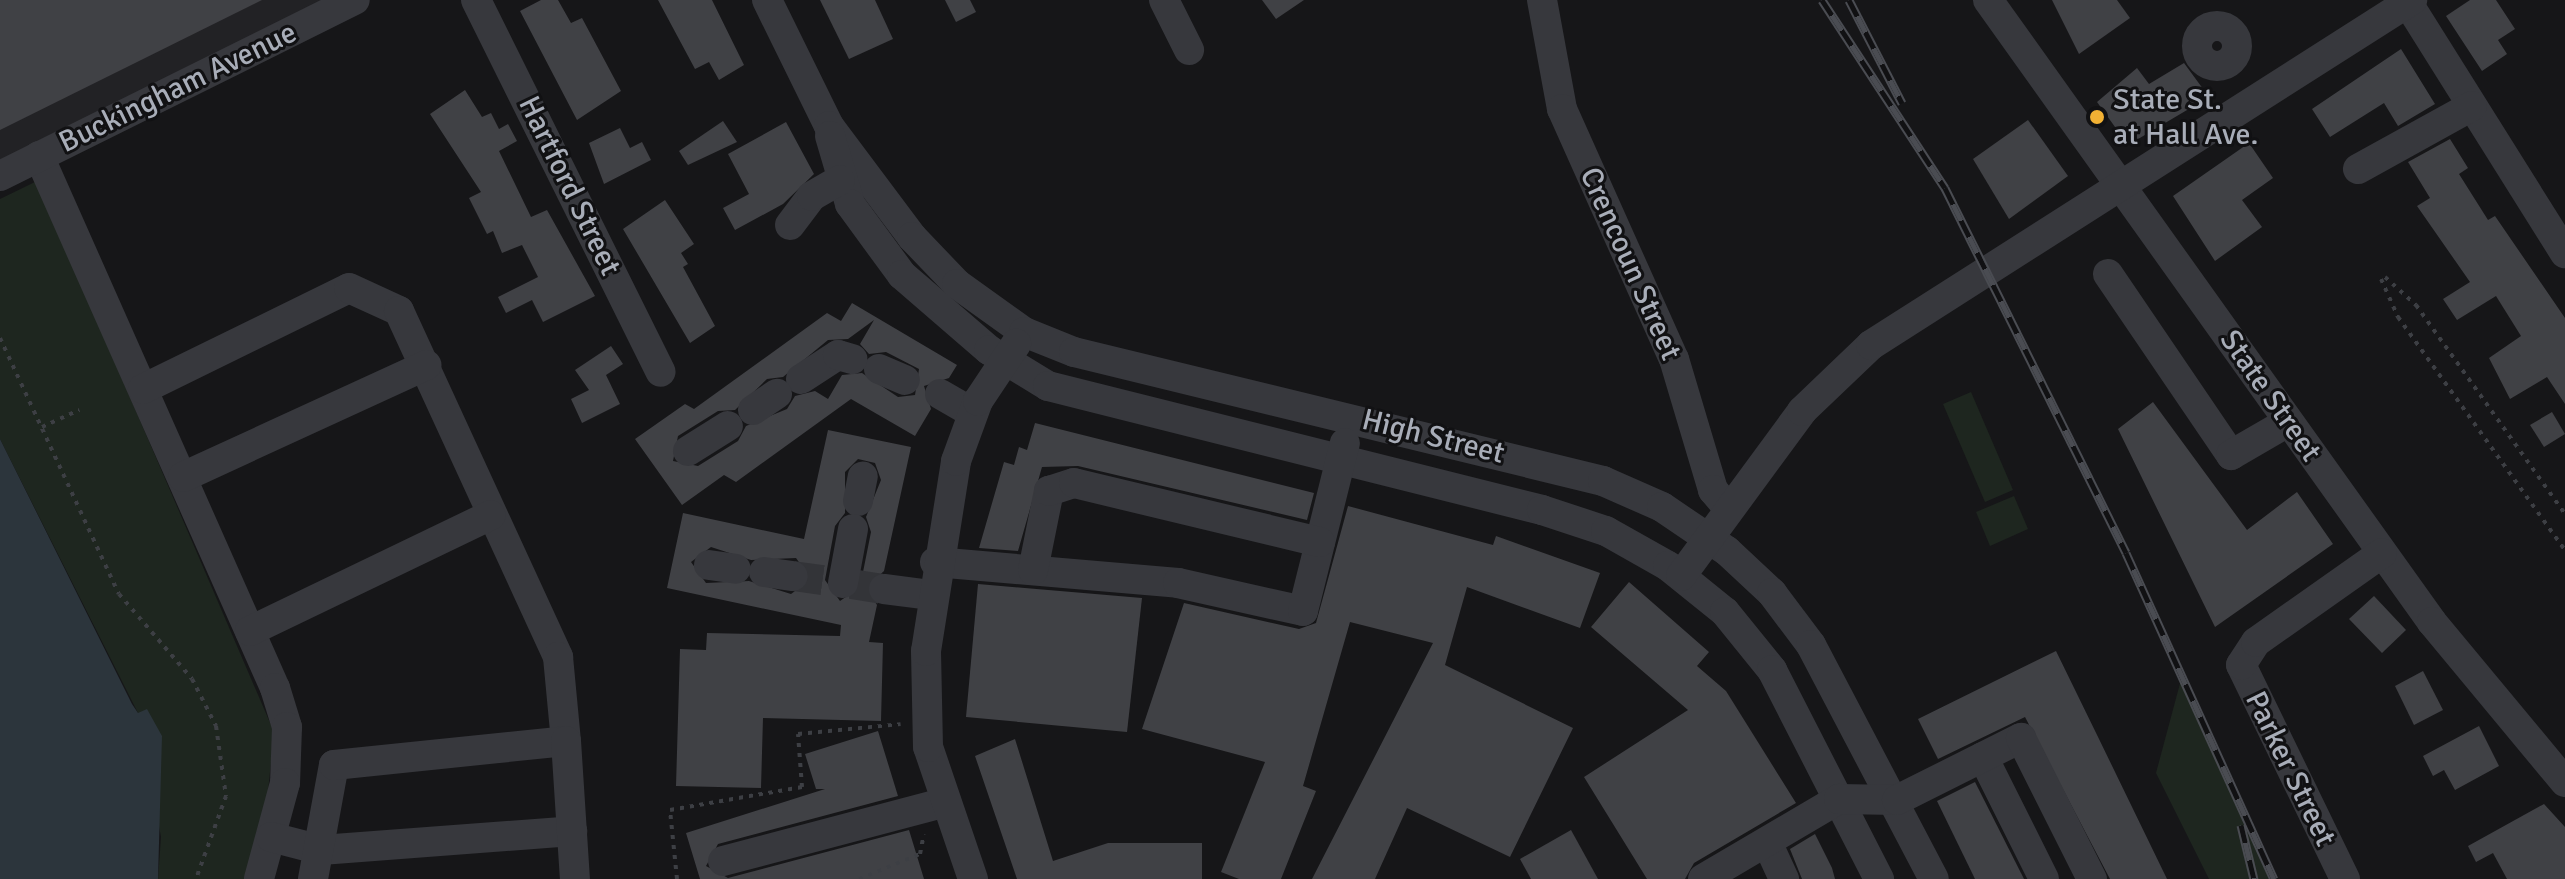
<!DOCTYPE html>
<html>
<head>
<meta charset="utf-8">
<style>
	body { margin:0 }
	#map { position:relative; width:2565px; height:879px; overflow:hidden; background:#161618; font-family:Signika,sans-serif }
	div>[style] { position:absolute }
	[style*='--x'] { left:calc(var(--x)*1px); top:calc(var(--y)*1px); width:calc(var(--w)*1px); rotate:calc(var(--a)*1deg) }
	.built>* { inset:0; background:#222225 }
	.green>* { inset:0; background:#1e261f }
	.water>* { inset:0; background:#2c353c }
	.building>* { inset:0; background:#404145 }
	.minor-tunnel>* { height:30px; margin-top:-15px; transform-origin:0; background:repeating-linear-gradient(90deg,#333438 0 30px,transparent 0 45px) }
	.path>* { height:4px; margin-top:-2px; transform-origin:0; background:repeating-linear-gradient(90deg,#3d3f44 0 4px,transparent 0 10px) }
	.minor>* { height:30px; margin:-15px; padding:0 15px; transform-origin:15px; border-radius:15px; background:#37383d }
	.minor>.ring { margin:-15px; padding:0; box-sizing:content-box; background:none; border:30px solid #37383d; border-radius:50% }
	.rail>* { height:9px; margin-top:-4.5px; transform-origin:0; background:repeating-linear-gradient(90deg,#111113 0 18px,#4a4c52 0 36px); box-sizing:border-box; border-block:2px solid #4a4c52 }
	.dots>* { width:22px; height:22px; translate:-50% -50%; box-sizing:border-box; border:4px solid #111113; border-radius:50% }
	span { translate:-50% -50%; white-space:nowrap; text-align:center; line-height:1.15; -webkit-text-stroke:6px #111113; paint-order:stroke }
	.street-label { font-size:30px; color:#a8adb8 }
	.poi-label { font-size:30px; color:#a8adb8 }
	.left { translate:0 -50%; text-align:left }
</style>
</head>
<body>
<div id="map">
	<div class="built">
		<div style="clip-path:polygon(0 0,358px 0,0 172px)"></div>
	</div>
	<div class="green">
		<div style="clip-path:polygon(37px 181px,274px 732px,264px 831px,247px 879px,158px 879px,161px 837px,138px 713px,0 439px,0 199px)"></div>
		<div style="clip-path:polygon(1971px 392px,2013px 490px,1985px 502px,1943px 404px)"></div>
		<div style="clip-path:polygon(2014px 496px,2028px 529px,1990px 546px,1976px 512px)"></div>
		<div style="clip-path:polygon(2182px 676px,2269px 879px,2209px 879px,2156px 773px)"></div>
	</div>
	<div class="water">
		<div style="clip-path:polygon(0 439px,132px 704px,138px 713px,147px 709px,162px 736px,158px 879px,0 879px)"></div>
	</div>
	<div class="building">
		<div style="clip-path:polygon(0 0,262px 0,0 130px)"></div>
		<div style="clip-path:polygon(541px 0,558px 0,571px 23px,582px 18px,621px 91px,577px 120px,520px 11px)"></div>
		<div style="clip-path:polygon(658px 0,712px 0,744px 65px,719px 80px,709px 62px,695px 69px)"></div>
		<div style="clip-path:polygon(820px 0,875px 0,893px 39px,849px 59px)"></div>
		<div style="clip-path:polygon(945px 0,970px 0,976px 12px,956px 22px)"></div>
		<div style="clip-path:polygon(1262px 0,1304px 0,1276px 19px)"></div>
		<div style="clip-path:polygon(2052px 0,2117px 0,2130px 18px,2079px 54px)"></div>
		<div style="clip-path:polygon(2470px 0,2496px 0,2515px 29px,2498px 40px,2507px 54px,2482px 71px,2446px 16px)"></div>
		<div style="clip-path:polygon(2401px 49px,2435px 104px,2398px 126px,2384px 103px,2330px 137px,2312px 109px)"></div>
		<div style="clip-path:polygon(2184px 63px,2209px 97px,2128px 145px,2097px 102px,2137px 68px,2149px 84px)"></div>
		<div style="clip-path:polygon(465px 90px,482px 117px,491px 113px,499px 129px,508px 124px,517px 141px,499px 151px,531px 217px,547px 210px,595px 296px,543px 322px,532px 300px,506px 313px,498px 297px,538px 277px,522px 245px,502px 253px,493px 231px,487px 234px,469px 198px,481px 192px,430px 114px)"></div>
		<div style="clip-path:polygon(2028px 120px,2068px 176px,2009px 219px,1973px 159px)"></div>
		<div style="clip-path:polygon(723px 121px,737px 142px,688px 165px,679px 151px)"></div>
		<div style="clip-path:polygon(786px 122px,814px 174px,783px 204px,735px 230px,723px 208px,749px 194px,728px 154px)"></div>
		<div style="clip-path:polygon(620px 128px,630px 148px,642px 142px,651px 160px,604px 184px,589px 143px)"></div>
		<div style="clip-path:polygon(2450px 139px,2468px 168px,2459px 174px,2488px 220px,2495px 216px,2565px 318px,2565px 404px,2547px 377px,2510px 399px,2489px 358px,2521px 336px,2496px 296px,2457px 320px,2443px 299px,2470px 282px,2417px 206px,2430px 198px,2408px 162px)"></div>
		<div style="clip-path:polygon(2249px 143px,2273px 178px,2242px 200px,2262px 227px,2215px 261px,2173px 196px)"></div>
		<div style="clip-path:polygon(665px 200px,694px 244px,681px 253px,688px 264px,683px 267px,715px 326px,690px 343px,623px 229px)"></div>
		<div style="clip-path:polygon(evenodd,852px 303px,957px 365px,949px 378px,924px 386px,931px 409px,915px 436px,851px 399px,736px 482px,724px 475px,682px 505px,635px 439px,685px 404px,694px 409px,827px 313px,841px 321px,852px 303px,874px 320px,860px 344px,869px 354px,886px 352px,919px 369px,915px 395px,898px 397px,862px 373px,842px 375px,828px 399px,815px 391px,795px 396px,787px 409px,746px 426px,738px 441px,698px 466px,673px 461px,678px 436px,718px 411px,735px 410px,767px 379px,783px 377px,828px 340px,848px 339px,874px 320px)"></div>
		<div style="clip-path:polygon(611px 346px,623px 364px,606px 375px,620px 404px,582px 423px,571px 399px,589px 390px,575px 370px)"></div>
		<div style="clip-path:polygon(2153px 402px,2247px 530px,2297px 492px,2333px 544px,2215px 627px,2118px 429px)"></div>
		<div style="clip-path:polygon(2552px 412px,2565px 434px,2544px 447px,2530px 425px)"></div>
		<div style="clip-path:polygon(1035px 423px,1314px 493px,1307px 520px,1078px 466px,1042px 467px,1018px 551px,979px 548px,1004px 462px,1014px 465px,1019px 447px,1027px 450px)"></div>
		<div style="clip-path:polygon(evenodd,828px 430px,911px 447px,884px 571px,866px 587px,877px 605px,869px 642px,883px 643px,881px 721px,763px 718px,761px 788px,676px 786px,680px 649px,706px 650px,707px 633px,840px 636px,841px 625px,667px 588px,683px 513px,804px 539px,828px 430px,858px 459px,875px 463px,881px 480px,866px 517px,871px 532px,860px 587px,840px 601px,825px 580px,835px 526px,845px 513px,845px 472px,858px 459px,828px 430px,711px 547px,751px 560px,796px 558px,811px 579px,791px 594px,749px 581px,706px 583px,691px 562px,711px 547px)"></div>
		<div style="clip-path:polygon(1348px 506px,1493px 545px,1496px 536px,1600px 573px,1580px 628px,1467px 587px,1445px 665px,1573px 728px,1510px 857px,1407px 808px,1375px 879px,1312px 879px,1433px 643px,1350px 622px,1303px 786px,1316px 791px,1281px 879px,1239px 879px,1221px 872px,1265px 762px,1142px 729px,1184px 603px,1299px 629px,1316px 623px)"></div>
		<div style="clip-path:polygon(1629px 582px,1709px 652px,1697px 666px,1726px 691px,1796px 803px,1694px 863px,1685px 879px,1647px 879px,1584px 777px,1688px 710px,1591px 627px)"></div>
		<div style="clip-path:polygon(978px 584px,1142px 598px,1127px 732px,966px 717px)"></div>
		<div style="clip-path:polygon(2374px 596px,2406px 630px,2382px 653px,2349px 619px)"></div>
		<div style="clip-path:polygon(2056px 651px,2099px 739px,2167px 879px,2110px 879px,2025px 717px,1938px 759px,1918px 719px)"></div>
		<div style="clip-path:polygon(2423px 671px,2443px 710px,2414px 725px,2395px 686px)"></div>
		<div style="clip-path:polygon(2479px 726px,2499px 766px,2455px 790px,2444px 770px,2433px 776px,2423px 756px)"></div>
		<div style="clip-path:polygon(878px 731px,898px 796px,718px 844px,706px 866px,728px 878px,909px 830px,924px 879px,700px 879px,686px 833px,825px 789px,816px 789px,805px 754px)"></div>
		<div style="clip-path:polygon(1015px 739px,1053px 861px,1108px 843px,1202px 843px,1202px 879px,1017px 879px,975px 756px)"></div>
		<div style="clip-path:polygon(1975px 782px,2024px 879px,1975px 879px,1937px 801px)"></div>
		<div style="clip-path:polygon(2544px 804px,2565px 827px,2565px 879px,2507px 879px,2493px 853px,2476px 862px,2468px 846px)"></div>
		<div style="clip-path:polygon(1571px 830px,1598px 879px,1531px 879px,1520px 859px)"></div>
		<div style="clip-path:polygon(1815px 834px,1832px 868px,1835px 879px,1802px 879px,1790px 849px)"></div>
	</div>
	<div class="minor-tunnel">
		<div style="--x:793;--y:576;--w:30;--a:8"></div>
		<div style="--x:851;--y:584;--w:33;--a:9"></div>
	</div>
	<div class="path">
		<div style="--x:2385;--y:277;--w:42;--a:42.1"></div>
		<div style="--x:2416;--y:305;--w:257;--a:54.5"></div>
		<div style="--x:2381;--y:279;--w:42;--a:65.9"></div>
		<div style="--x:2398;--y:317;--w:287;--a:54.4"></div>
		<div style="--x:0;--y:338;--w:282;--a:65.1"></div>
		<div style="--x:119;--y:594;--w:112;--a:49.3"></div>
		<div style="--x:192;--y:679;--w:53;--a:62.9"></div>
		<div style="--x:216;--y:726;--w:71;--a:81.9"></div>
		<div style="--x:226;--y:796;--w:88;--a:109.9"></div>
		<div style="--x:42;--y:427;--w:41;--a:-24.7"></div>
		<div style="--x:677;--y:879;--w:69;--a:-95.8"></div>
		<div style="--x:670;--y:810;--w:134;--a:-9.9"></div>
		<div style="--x:802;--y:787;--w:53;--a:-94.3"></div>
		<div style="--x:798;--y:734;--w:103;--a:-5.5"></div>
		<div style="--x:859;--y:879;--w:66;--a:-22.3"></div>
		<div style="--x:920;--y:854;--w:20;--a:-79"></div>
	</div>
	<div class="minor">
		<div style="--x:476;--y:0;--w:415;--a:63.6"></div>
		<div style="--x:767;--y:0;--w:140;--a:63.8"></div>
		<div style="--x:829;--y:126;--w:139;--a:53.2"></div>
		<div style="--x:912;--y:237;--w:65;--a:46.2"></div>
		<div style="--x:957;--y:284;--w:82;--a:35.6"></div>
		<div style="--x:1024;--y:332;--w:54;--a:21.8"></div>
		<div style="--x:1074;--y:352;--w:545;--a:13.7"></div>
		<div style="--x:1603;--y:481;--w:64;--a:23.8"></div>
		<div style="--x:1662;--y:507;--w:78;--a:34.1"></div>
		<div style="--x:1727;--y:551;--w:62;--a:43"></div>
		<div style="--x:1772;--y:593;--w:65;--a:53.1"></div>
		<div style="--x:1811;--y:645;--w:264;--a:62.3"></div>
		<div style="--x:1164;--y:0;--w:56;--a:63.4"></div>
		<div style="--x:1542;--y:0;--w:111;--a:79.6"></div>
		<div style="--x:1562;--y:109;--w:274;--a:65.9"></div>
		<div style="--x:1674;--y:359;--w:137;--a:73.4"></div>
		<div style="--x:1713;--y:490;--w:25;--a:50"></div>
		<div style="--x:1988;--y:0;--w:764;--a:54.48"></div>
		<div style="--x:2432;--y:622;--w:208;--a:50.3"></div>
		<div style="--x:2406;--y:0;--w:299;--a:57.9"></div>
		<div class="ring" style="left:2197px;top:26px;width:10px;height:10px"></div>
		<div style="--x:830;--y:136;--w:71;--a:73.6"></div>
		<div style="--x:850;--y:204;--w:88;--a:53.8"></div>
		<div style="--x:902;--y:275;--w:115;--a:40.8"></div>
		<div style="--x:989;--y:350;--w:69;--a:31.4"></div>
		<div style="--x:1048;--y:386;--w:509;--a:14.09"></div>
		<div style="--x:1542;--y:510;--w:67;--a:18.2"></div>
		<div style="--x:1606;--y:531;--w:71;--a:29.4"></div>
		<div style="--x:1668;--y:566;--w:73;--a:38.9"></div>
		<div style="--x:1725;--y:612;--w:75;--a:51"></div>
		<div style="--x:1772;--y:670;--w:235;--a:62.9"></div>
		<div style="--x:39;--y:156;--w:582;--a:66.08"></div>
		<div style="--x:275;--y:688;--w:41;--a:72.9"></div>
		<div style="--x:287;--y:727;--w:56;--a:92"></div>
		<div style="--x:285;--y:783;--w:99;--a:105.2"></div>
		<div style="--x:2358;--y:169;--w:130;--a:-28.9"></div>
		<div style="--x:0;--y:176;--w:396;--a:-26.4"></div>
		<div style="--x:790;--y:225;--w:36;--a:-53"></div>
		<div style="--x:812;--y:196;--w:32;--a:-30"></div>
		<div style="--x:2108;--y:274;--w:219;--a:55.8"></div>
		<div style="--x:2231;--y:455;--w:66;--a:-30.1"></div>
		<div style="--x:879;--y:369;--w:28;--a:23"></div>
		<div style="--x:801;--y:379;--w:44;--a:-33"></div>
		<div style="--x:838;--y:355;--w:15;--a:16"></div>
		<div style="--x:143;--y:389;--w:229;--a:-26.1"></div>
		<div style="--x:349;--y:288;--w:55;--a:24.7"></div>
		<div style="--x:399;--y:311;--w:381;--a:65.3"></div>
		<div style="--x:558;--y:657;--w:84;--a:84.6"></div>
		<div style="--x:940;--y:394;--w:38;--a:30"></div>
		<div style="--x:753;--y:410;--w:29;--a:-34"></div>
		<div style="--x:688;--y:451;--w:47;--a:-32"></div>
		<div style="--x:183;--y:477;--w:268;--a:-24.7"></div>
		<div style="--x:858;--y:501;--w:25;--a:-79"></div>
		<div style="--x:935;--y:562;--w:244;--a:4.9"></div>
		<div style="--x:1178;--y:583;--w:128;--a:12.6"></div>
		<div style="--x:1303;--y:611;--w:173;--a:-76"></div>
		<div style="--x:709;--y:565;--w:27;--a:8"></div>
		<div style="--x:1033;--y:570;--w:81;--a:-78.6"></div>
		<div style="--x:1049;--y:491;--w:26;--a:-18"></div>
		<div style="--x:1074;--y:483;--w:253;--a:13.5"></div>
		<div style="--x:764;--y:572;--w:29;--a:8"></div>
		<div style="--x:1681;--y:576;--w:205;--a:-53.7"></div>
		<div style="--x:1802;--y:411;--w:95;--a:-43.7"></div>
		<div style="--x:1871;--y:345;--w:642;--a:-32.53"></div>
		<div style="--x:843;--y:583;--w:55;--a:-79.5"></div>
		<div style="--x:884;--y:589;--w:46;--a:7.4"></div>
		<div style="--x:250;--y:631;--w:267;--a:-25.7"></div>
		<div style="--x:1983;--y:757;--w:136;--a:63.4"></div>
		<div style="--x:271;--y:837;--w:52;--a:14.6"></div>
		<div style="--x:321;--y:850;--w:252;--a:-4.3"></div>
		<div style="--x:1767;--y:842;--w:41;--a:65.3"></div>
		<div style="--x:723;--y:861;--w:231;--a:-14.8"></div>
		<div style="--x:313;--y:879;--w:116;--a:-79.6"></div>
		<div style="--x:334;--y:765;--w:233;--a:-5.9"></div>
		<div style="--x:566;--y:741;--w:138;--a:86.3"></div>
		<div style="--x:973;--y:879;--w:139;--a:-108.8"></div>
		<div style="--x:928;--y:747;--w:96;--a:-91.2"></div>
		<div style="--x:926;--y:651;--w:192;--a:-81"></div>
		<div style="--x:956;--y:461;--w:64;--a:-69.9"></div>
		<div style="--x:978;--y:401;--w:69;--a:-56.3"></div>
		<div style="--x:1703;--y:879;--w:158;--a:-30.5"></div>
		<div style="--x:1839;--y:799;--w:58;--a:1"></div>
		<div style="--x:1897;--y:800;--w:139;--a:-26.6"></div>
		<div style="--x:2021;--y:738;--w:158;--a:63.3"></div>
		<div style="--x:2345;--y:879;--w:238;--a:-115.9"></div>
		<div style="--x:2241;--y:665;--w:27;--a:-57"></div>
		<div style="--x:2256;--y:642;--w:154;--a:-35.2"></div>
	</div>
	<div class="rail">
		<div style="--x:1822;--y:0;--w:225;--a:56.8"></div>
		<div style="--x:1945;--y:188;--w:407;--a:63.6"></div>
		<div style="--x:2126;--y:553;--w:358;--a:65.6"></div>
		<div style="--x:1849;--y:0;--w:116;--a:62.8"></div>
		<div style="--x:2241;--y:825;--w:56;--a:76.5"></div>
	</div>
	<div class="dots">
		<div style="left:2097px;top:117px;background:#f2b134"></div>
	</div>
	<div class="street-label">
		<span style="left:178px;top:88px;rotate:-26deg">Buckingham Avenue</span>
		<span style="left:569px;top:186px;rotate:64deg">Hartford Street</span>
		<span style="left:1630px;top:264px;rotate:66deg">Crencoun Street</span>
		<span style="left:2270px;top:396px;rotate:55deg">State Street</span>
		<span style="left:1433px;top:437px;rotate:14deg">High Street</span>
		<span style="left:2290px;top:769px;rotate:64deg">Parker Street</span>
	</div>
	<div class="poi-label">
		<span class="left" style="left:2113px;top:117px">State St.<br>at Hall Ave.</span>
	</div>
</div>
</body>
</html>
